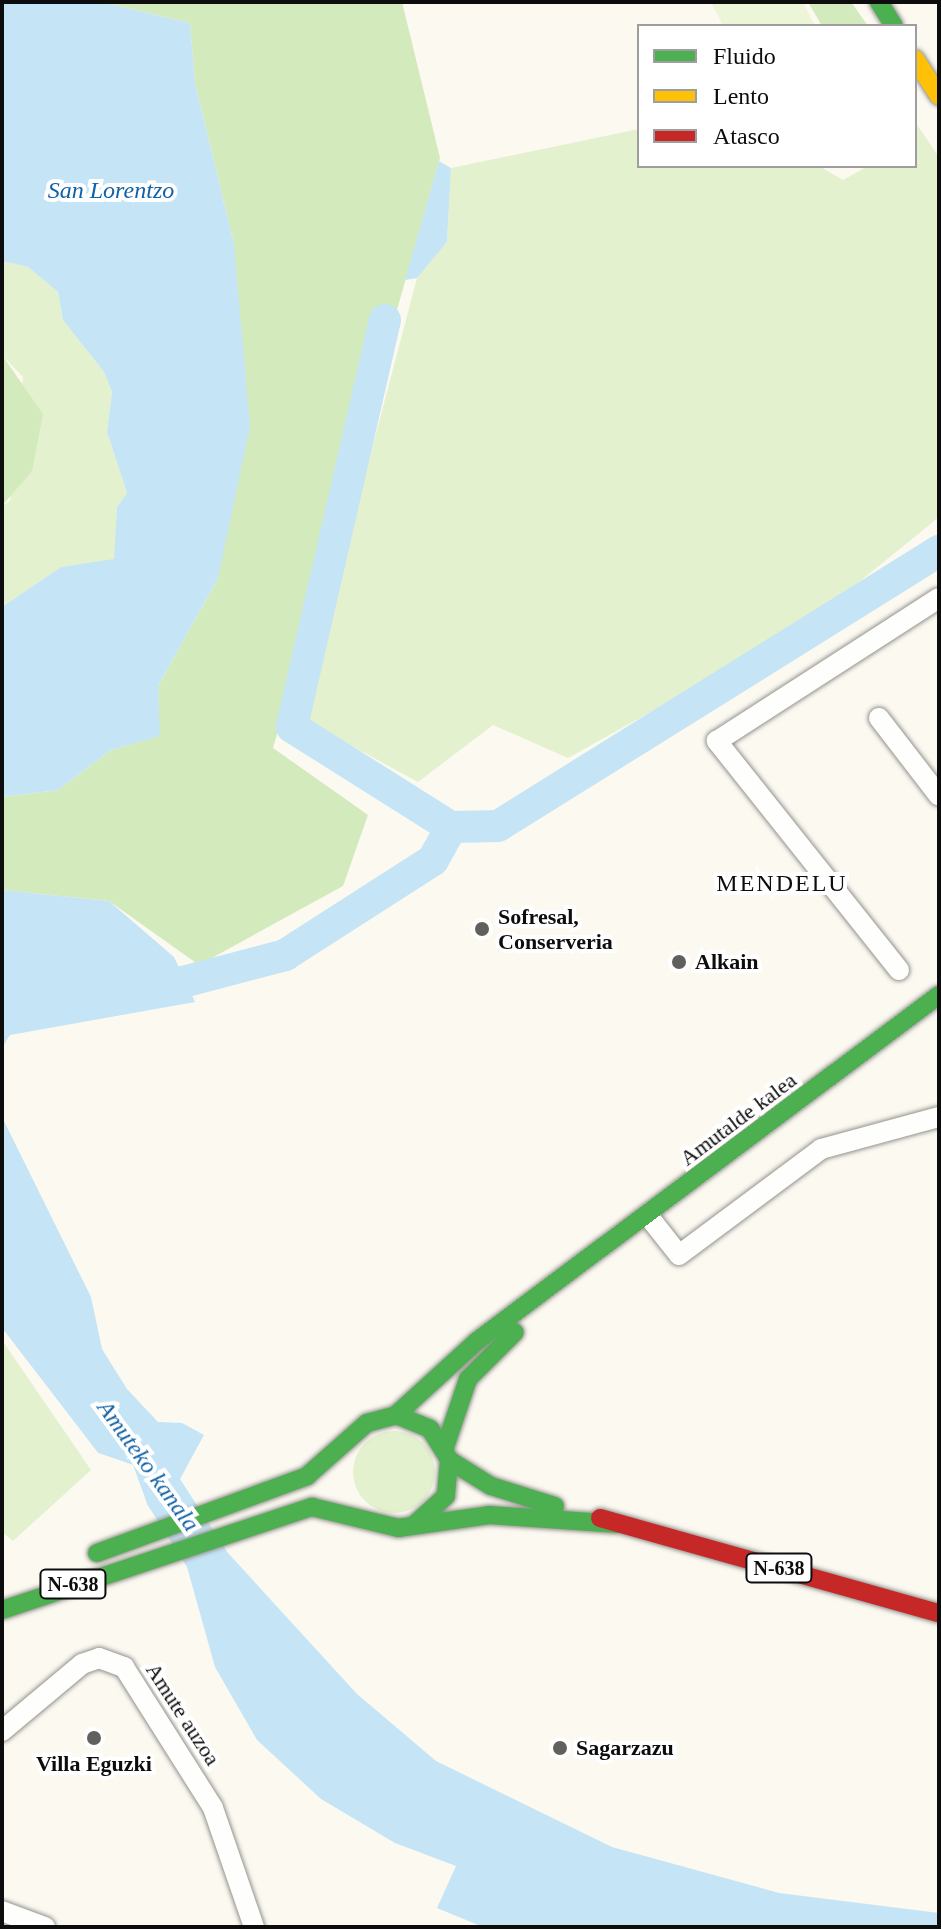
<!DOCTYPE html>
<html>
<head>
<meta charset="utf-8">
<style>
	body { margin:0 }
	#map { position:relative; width:941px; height:1929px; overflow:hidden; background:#fbf9f0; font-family:Georgia,serif }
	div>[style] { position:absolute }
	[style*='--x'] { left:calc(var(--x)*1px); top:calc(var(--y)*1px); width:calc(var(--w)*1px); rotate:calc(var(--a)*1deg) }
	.green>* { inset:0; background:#e3f1cf }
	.round { border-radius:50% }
	.forest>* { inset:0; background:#d3eabc }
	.pitch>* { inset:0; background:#edf5d9 }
	.water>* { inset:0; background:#c5e5f6 }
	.pier>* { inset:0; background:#fbf9f0 }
	.river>* { height:32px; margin:-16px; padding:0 16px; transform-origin:16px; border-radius:16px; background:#c5e5f6 }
	.roads { filter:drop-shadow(0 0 2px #94938f) drop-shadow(0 0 2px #94938f) }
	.street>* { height:20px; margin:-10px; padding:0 10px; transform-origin:10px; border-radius:10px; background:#fefefd }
	.fast>* { height:18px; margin:-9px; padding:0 9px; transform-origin:9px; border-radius:9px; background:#4caf50 }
	.slow>* { height:18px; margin:-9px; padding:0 9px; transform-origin:9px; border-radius:9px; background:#ffc107 }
	.jam>* { height:18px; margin:-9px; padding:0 9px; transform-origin:9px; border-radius:9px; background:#c62828 }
	.dots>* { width:22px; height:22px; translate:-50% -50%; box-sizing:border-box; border:4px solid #fff; border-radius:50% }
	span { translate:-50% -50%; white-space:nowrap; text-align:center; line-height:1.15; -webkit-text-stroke:8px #fff; paint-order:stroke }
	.shield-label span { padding:2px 6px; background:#fff; border:2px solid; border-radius:6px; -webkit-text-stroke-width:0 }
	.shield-label { font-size:20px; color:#0d0d0d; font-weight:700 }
	.poi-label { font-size:22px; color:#0d0d0d; font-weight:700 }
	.left { translate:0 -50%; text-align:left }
	.street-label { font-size:22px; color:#0d0d0d }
	.water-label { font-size:24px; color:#1061a5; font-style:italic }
	.neighbourhood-label { font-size:24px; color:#0d0d0d; letter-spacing:2px }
	.frame { position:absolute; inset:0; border:4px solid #0d0d0d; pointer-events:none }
	.legend { position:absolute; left:637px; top:24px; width:280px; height:144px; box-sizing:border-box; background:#fff; border:2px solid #9e9e9e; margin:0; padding:10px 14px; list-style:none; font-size:24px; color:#0d0d0d }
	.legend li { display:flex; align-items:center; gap:16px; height:40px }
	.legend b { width:40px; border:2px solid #9e9e9e }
</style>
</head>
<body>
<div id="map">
	<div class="green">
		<div style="clip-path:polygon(915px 122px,939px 157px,939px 517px,805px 626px,568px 758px,493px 725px,418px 782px,301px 718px,417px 278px,447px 242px,451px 168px,639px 129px,639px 166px,819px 166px,843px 180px,868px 166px,915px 166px)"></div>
		<div style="clip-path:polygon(2px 261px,28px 267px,58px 292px,63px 320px,104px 372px,112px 392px,107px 432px,127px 493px,117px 507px,115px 560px,61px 567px,2px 607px,2px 506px,10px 501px,23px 377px,2px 355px)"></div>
		<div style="clip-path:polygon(2px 1340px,91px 1470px,13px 1541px,2px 1532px)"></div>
		<div class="round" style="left:353px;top:1431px;width:82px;height:82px"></div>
	</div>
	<div class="forest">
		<div style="clip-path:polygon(101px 2px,402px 2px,440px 158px,273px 748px,368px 815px,343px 886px,199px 965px,109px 901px,2px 890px,2px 797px,58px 790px,111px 750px,159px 736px,158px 686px,218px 578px,234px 244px,195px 83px,190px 23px)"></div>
		<div style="clip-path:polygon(808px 2px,851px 2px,868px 26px,822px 26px)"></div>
		<div style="clip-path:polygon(2px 355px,43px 414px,32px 471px,2px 506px)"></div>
	</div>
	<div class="pitch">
		<div style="clip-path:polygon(711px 2px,803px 2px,815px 26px,723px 26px)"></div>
	</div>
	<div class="water">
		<div style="clip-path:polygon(2px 2px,101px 2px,190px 23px,195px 83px,234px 244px,250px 426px,218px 578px,158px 686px,160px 736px,111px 750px,58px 790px,2px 797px,2px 607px,61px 567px,114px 559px,117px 507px,127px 493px,107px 432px,112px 392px,104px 372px,63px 320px,58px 292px,28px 267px,2px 261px)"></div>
		<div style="clip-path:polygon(439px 161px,451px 168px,447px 242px,417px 278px,405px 280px)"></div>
		<div style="clip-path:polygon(2px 890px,109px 901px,174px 957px,195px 1002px,10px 1035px,2px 1048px)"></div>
		<div style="clip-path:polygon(2px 1117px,91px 1297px,102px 1349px,127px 1389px,158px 1422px,182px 1423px,204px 1435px,180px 1479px,228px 1553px,357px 1694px,436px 1761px,612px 1847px,779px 1893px,939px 1913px,939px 1927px,483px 1927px,437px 1908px,456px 1866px,395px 1843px,321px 1799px,257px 1740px,215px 1667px,187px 1567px,147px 1504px,133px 1465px,98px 1453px,2px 1328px)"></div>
	</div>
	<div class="pier">
		<div style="clip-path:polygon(2px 1328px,98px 1453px,133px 1465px,147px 1504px,130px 1469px,96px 1456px,47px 1401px)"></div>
	</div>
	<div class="river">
		<div style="--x:385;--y:320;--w:417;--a:102.9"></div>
		<div style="--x:292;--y:727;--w:188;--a:32.2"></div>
		<div style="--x:140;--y:984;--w:43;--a:-2.7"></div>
		<div style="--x:183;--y:982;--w:106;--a:-14.8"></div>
		<div style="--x:285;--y:955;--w:176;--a:-32.7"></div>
		<div style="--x:433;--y:860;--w:38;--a:-61"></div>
		<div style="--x:451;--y:827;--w:47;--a:-1.2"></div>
		<div style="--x:498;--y:826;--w:520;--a:-31.95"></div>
	</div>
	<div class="roads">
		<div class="street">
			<div style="--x:879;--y:718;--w:98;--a:52.4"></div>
			<div style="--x:899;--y:970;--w:293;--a:-128.5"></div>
			<div style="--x:717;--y:741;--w:264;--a:-32.8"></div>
			<div style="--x:649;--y:1217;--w:48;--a:51.7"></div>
			<div style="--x:679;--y:1255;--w:177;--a:-36.7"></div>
			<div style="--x:821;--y:1149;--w:122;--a:-15.2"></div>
			<div style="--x:2;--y:1731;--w:104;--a:-39.9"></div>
			<div style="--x:82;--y:1664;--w:18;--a:-19"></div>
			<div style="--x:99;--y:1658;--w:27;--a:20"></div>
			<div style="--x:124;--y:1667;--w:167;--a:57.7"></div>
			<div style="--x:213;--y:1808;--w:126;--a:71"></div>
			<div style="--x:2;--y:1911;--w:46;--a:20.4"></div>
		</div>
		<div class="fast">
			<div style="--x:879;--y:2;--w:28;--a:58"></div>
			<div style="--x:396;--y:1415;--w:110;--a:-42.4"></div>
			<div style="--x:477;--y:1341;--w:577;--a:-36.83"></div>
			<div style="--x:445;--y:1447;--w:72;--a:-71.3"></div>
			<div style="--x:468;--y:1379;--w:66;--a:-45"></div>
			<div style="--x:449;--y:1460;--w:49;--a:31.8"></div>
			<div style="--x:491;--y:1486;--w:67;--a:17.4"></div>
			<div style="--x:97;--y:1553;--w:224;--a:-20.1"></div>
			<div style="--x:307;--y:1476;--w:80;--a:-41.5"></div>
			<div style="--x:367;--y:1423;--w:30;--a:-15"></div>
			<div style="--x:396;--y:1415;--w:37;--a:22"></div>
			<div style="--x:430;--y:1429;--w:36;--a:58"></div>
			<div style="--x:449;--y:1460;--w:36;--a:95"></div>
			<div style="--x:446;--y:1496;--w:42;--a:137.9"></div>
			<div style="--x:2;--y:1610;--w:327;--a:-18.4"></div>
			<div style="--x:312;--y:1507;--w:89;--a:13.7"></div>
			<div style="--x:398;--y:1528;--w:92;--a:-8.1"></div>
			<div style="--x:489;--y:1515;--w:130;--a:4"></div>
		</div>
		<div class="slow">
			<div style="--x:915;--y:59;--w:44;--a:57"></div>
		</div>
		<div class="jam">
			<div style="--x:600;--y:1518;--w:352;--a:15.7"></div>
		</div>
	</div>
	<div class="dots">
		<div style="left:482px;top:929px;background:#60605c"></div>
		<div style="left:679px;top:962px;background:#60605c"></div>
		<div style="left:94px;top:1738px;background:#60605c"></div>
		<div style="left:560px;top:1748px;background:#60605c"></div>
	</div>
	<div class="shield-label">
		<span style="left:779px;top:1568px">N-638</span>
		<span style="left:73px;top:1584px">N-638</span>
	</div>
	<div class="poi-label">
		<span class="left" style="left:498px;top:929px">Sofresal,<br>Conserveria</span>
		<span class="left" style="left:695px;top:962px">Alkain</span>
		<span class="left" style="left:576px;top:1748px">Sagarzazu</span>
		<span style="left:94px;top:1764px">Villa Eguzki</span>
	</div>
	<div class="street-label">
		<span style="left:738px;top:1119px;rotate:-37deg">Amutalde kalea</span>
		<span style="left:183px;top:1714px;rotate:57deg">Amute auzoa</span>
	</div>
	<div class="water-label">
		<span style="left:111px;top:191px">San Lorentzo</span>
		<span style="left:148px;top:1466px;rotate:54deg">Amuteko kanala</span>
	</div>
	<div class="neighbourhood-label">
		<span style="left:782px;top:884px">MENDELU</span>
	</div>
	<div class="frame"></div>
	<ul class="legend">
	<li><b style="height:10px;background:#4caf50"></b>Fluido</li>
	<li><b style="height:10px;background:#ffc107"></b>Lento</li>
	<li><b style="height:10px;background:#c62828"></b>Atasco</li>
	</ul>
</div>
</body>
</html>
